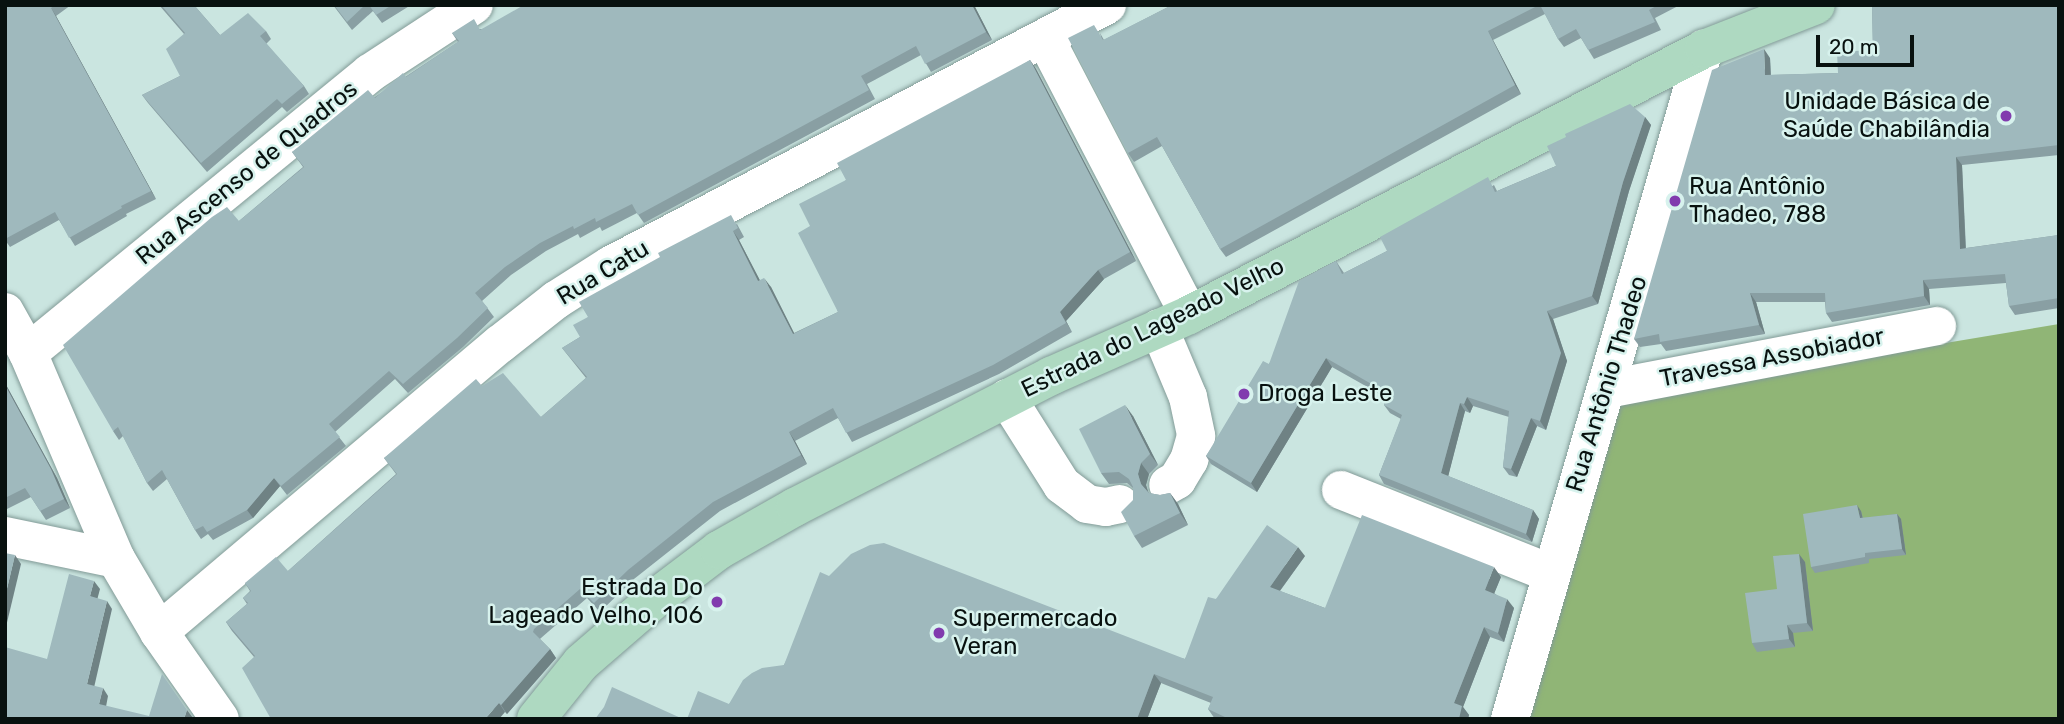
<!DOCTYPE html>
<html>
<head>
<meta charset="utf-8">
<style>
	body { margin:0 }
	#map { position:relative; width:2064px; height:724px; overflow:hidden; background:#cae5e0; font-family:Rubik,sans-serif }
	div>[style] { position:absolute }
	[style*='--x'] { left:calc(var(--x)*1px); top:calc(var(--y)*1px); width:calc(var(--w)*1px); rotate:calc(var(--a)*1deg) }
	.forest>* { inset:0; background:#90b576 }
	.roads { filter:drop-shadow(0 0 2px #829b97) drop-shadow(0 0 2px #829b97) }
	.minor>* { height:38px; margin:-19px; padding:0 19px; transform-origin:19px; border-radius:19px; background:#fff }
	.major>* { height:38px; margin:-19px; padding:0 19px; transform-origin:19px; border-radius:19px; background:#aed9c1 }
	.wall>* { inset:0; background:#899fa3 }
	.shaded-wall>* { inset:0; background:#6f8284 }
	.building>* { inset:0; background:#9fb9bd }
	.dots>* { width:19px; height:19px; translate:-50% -50%; box-sizing:border-box; border:4px solid #d7f2ed; border-radius:50% }
	span { translate:-50% -50%; white-space:nowrap; text-align:center; line-height:1.15; -webkit-text-stroke:5px #d7f2ed; paint-order:stroke }
	.poi-label { font-size:24px; color:#08110f }
	.right { translate:-100% -50%; text-align:right }
	.left { translate:0 -50%; text-align:left }
	.street-label { font-size:24px; color:#08110f }
	.frame { position:absolute; inset:0; border:7px solid #08110f; pointer-events:none }
	.scale { position:absolute; left:1816px; top:35px; width:98px; height:32px; box-sizing:border-box; border:4px solid #08110f; border-top:0; padding-left:9px; font-size:21px; line-height:24px; white-space:nowrap; color:#08110f; -webkit-text-stroke:5px #d7f2ed; paint-order:stroke }
</style>
</head>
<body>
<div id="map">
	<div class="forest">
		<div style="clip-path:polygon(2059px 324px,2059px 719px,1519px 719px,1617px 398px)"></div>
	</div>
	<div class="roads">
		<div class="minor">
			<div style="--x:1045;--y:38;--w:312;--a:62.5"></div>
			<div style="--x:5;--y:312;--w:47;--a:60.7"></div>
			<div style="--x:28;--y:353;--w:224;--a:66.9"></div>
			<div style="--x:116;--y:559;--w:85;--a:59.5"></div>
			<div style="--x:159;--y:632;--w:106;--a:55"></div>
			<div style="--x:1159;--y:328;--w:75;--a:67.2"></div>
			<div style="--x:1188;--y:397;--w:40;--a:78"></div>
			<div style="--x:1196;--y:436;--w:25;--a:106"></div>
			<div style="--x:1189;--y:460;--w:23;--a:121"></div>
			<div style="--x:1177;--y:480;--w:10;--a:151"></div>
			<div style="--x:28;--y:353;--w:442;--a:-39.3"></div>
			<div style="--x:370;--y:73;--w:124;--a:-33.2"></div>
			<div style="--x:1607;--y:389;--w:336;--a:-10.8"></div>
			<div style="--x:1007;--y:398;--w:103;--a:57.7"></div>
			<div style="--x:1062;--y:485;--w:31;--a:37"></div>
			<div style="--x:1087;--y:504;--w:19;--a:9"></div>
			<div style="--x:1106;--y:507;--w:14;--a:-12"></div>
			<div style="--x:1341;--y:490;--w:225;--a:21.7"></div>
			<div style="--x:5;--y:536;--w:113;--a:11.7"></div>
			<div style="--x:159;--y:632;--w:446;--a:-40.2"></div>
			<div style="--x:500;--y:344;--w:71;--a:-38.2"></div>
			<div style="--x:556;--y:300;--w:65;--a:-32.5"></div>
			<div style="--x:611;--y:265;--w:560;--a:-27.66"></div>
			<div style="--x:1510;--y:719;--w:698;--a:-73.85"></div>
		</div>
		<div class="major">
			<div style="--x:536;--y:719;--w:72;--a:-51.2"></div>
			<div style="--x:581;--y:663;--w:106;--a:-40.8"></div>
			<div style="--x:661;--y:594;--w:73;--a:-37.2"></div>
			<div style="--x:719;--y:550;--w:87;--a:-29.5"></div>
			<div style="--x:795;--y:507;--w:288;--a:-27.1"></div>
			<div style="--x:1051;--y:376;--w:151;--a:-23.8"></div>
			<div style="--x:1189;--y:315;--w:580;--a:-27.32"></div>
			<div style="--x:1704;--y:49;--w:120;--a:-21.4"></div>
		</div>
	</div>
	<div class="wall">
		<div style="clip-path:polygon(5px 5px,71px 5px,56px 16px,156px 199px,126px 214px,127px 216px,75px 246px,59px 220px,10px 247px,5px 240px)"></div>
		<div style="clip-path:polygon(159px 5px,194px 5px,220px 35px,266px 31px,271px 39px,266px 44px,304px 86px,309px 94px,287px 112px,282px 107px,207px 172px,148px 103px,142px 95px,180px 76px,184px 34px)"></div>
		<div style="clip-path:polygon(333px 5px,411px 5px,382px 23px,373px 11px,352px 30px)"></div>
		<div style="clip-path:polygon(974px 5px,992px 40px,931px 72px,921px 55px,867px 84px,875px 99px,644px 223px,637px 213px,602px 231px,600px 227px,580px 238px,578px 234px,546px 251px,511px 275px,482px 301px,494px 317px,463px 347px,408px 393px,395px 379px,335px 432px,346px 446px,287px 495px,280px 486px,253px 518px,213px 540px,208px 534px,201px 539px,195px 530px,167px 479px,153px 491px,147px 483px,123px 436px,119px 440px,113px 431px,239px 221px,303px 167px,292px 152px,458px 42px,452px 33px,481px 29px)"></div>
		<div style="clip-path:polygon(1172px 5px,1680px 5px,1655px 18px,1661px 30px,1594px 59px,1581px 38px,1564px 47px,1558px 39px,1545px 14px,1493px 40px,1521px 94px,1226px 257px,1220px 249px,1162px 146px,1134px 162px,1128px 153px,1100px 33px,1104px 40px)"></div>
		<div style="clip-path:polygon(1872px 5px,1974px 5px,1974px 7px,2059px 5px,2059px 155px,1962px 165px,1966px 248px,2059px 235px,2059px 308px,2015px 315px,2009px 306px,2006px 283px,1929px 289px,1930px 305px,1832px 322px,1826px 313px,1825px 302px,1756px 302px,1765px 334px,1666px 351px,1661px 344px,1640px 347px,1634px 339px,1770px 58px,1771px 75px,1838px 73px,1873px 50px)"></div>
		<div style="clip-path:polygon(1030px 60px,1036px 69px,1136px 261px,1104px 279px,1066px 321px,1072px 332px,999px 374px,852px 442px,838px 418px,795px 441px,807px 464px,720px 511px,634px 579px,600px 612px,587px 598px,541px 638px,540px 639px,550px 649px,556px 658px,507px 714px,505px 712px,254px 657px,232px 631px,226px 622px,247px 604px,243px 598px,250px 591px,245px 583px,288px 571px,396px 474px,384px 458px,482px 386px,541px 417px,586px 378px,562px 348px,580px 337px,588px 317px,737px 224px,744px 237px,739px 240px,760px 281px,771px 287px,794px 333px,838px 312px,810px 226px,846px 180px)"></div>
		<div style="clip-path:polygon(1645px 117px,1651px 125px,1629px 191px,1598px 304px,1553px 319px,1567px 361px,1546px 430px,1537px 426px,1517px 477px,1509px 475px,1503px 467px,1509px 417px,1473px 406px,1470px 413px,1465px 411px,1448px 476px,1533px 510px,1539px 519px,1532px 542px,1384px 484px,1379px 475px,1401px 419px,1390px 413px,1384px 405px,1387px 398px,1332px 367px,1257px 492px,1211px 464px,1206px 456px,1269px 364px,1336px 261px,1344px 273px,1387px 251px,1494px 185px,1497px 191px,1556px 166px)"></div>
		<div style="clip-path:polygon(5px 383px,57px 478px,70px 508px,46px 520px,31px 497px,5px 510px)"></div>
		<div style="clip-path:polygon(1133px 416px,1158px 465px,1149px 474px,1146px 485px,1148px 491px,1149px 493px,1160px 495px,1170px 493px,1178px 504px,1188px 525px,1142px 548px,1134px 536px,1133px 488px,1127px 483px,1109px 484px,1101px 473px)"></div>
		<div style="clip-path:polygon(1861px 511px,1863px 518px,1897px 514px,1901px 519px,1906px 555px,1869px 559px,1869px 563px,1815px 573px,1811px 567px)"></div>
		<div style="clip-path:polygon(1305px 556px,1280px 591px,1325px 608px,1501px 577px,1494px 593px,1514px 608px,1504px 642px,1490px 637px,1463px 707px,1469px 715px,1468px 719px,1215px 719px,1208px 709px,1211px 703px,1161px 683px,1147px 719px,687px 719px,729px 704px,784px 665px,829px 576px,1185px 659px,1216px 599px)"></div>
		<div style="clip-path:polygon(1805px 562px,1813px 631px,1793px 633px,1795px 647px,1757px 652px,1752px 643px,1777px 589px)"></div>
	</div>
	<div class="shaded-wall">
		<div style="clip-path:polygon(972px 5px,974px 5px,992px 40px,986px 32px)"></div>
		<div style="clip-path:polygon(51px 8px,56px 16px,156px 199px,151px 191px)"></div>
		<div style="clip-path:polygon(1488px 31px,1493px 40px,1521px 94px,1515px 85px)"></div>
		<div style="clip-path:polygon(1764px 49px,1770px 58px,1771px 84px,1765px 75px)"></div>
		<div style="clip-path:polygon(1030px 60px,1036px 69px,1136px 261px,1130px 252px)"></div>
		<div style="clip-path:polygon(1645px 117px,1651px 125px,1629px 191px,1598px 304px,1592px 296px,1623px 182px)"></div>
		<div style="clip-path:polygon(1956px 157px,1962px 165px,1966px 258px,1960px 249px)"></div>
		<div style="clip-path:polygon(733px 231px,739px 240px,765px 290px,758px 281px)"></div>
		<div style="clip-path:polygon(1098px 270px,1104px 279px,1066px 321px,1072px 332px,1060px 312px)"></div>
		<div style="clip-path:polygon(764px 278px,771px 287px,799px 343px,793px 334px)"></div>
		<div style="clip-path:polygon(1923px 280px,1929px 289px,1930px 305px,1924px 296px)"></div>
		<div style="clip-path:polygon(1750px 293px,1756px 302px,1765px 334px,1759px 325px)"></div>
		<div style="clip-path:polygon(1547px 311px,1553px 319px,1567px 361px,1546px 430px,1540px 421px)"></div>
		<div style="clip-path:polygon(1326px 358px,1332px 367px,1257px 492px,1251px 483px)"></div>
		<div style="clip-path:polygon(5px 383px,57px 478px,70px 508px,64px 499px,5px 385px)"></div>
		<div style="clip-path:polygon(1467px 397px,1473px 406px,1470px 413px,1464px 404px)"></div>
		<div style="clip-path:polygon(1460px 403px,1465px 411px,1447px 481px,1441px 473px)"></div>
		<div style="clip-path:polygon(1125px 405px,1133px 416px,1158px 465px,1150px 454px)"></div>
		<div style="clip-path:polygon(1531px 418px,1537px 426px,1517px 477px,1511px 469px)"></div>
		<div style="clip-path:polygon(789px 432px,795px 441px,807px 464px,801px 455px)"></div>
		<div style="clip-path:polygon(1141px 463px,1149px 474px,1146px 485px,1149px 495px,1141px 484px,1138px 474px)"></div>
		<div style="clip-path:polygon(274px 478px,280px 486px,253px 518px,247px 510px)"></div>
		<div style="clip-path:polygon(1170px 493px,1178px 504px,1188px 525px,1180px 513px)"></div>
		<div style="clip-path:polygon(1857px 505px,1861px 511px,1864px 524px,1860px 518px)"></div>
		<div style="clip-path:polygon(1533px 510px,1539px 519px,1532px 542px,1526px 534px)"></div>
		<div style="clip-path:polygon(1897px 514px,1901px 519px,1906px 555px,1902px 549px)"></div>
		<div style="clip-path:polygon(1298px 547px,1305px 556px,1276px 596px,1270px 587px)"></div>
		<div style="clip-path:polygon(1799px 554px,1805px 562px,1813px 631px,1807px 623px)"></div>
		<div style="clip-path:polygon(15px 555px,21px 564px,5px 631px,5px 597px)"></div>
		<div style="clip-path:polygon(1494px 567px,1501px 577px,1492px 599px,1485px 590px)"></div>
		<div style="clip-path:polygon(94px 581px,100px 589px,96px 604px,90px 596px)"></div>
		<div style="clip-path:polygon(1507px 599px,1514px 608px,1504px 642px,1498px 633px)"></div>
		<div style="clip-path:polygon(107px 601px,112px 609px,93px 692px,87px 684px)"></div>
		<div style="clip-path:polygon(1787px 625px,1793px 633px,1795px 647px,1789px 639px)"></div>
		<div style="clip-path:polygon(1484px 627px,1490px 637px,1463px 707px,1469px 715px,1468px 719px,1459px 719px,1454px 703px)"></div>
		<div style="clip-path:polygon(550px 649px,556px 658px,507px 714px,501px 705px)"></div>
		<div style="clip-path:polygon(1154px 674px,1161px 683px,1147px 719px,1137px 719px)"></div>
		<div style="clip-path:polygon(103px 688px,108px 696px,105px 712px,99px 704px)"></div>
		<div style="clip-path:polygon(499px 703px,505px 712px,499px 719px,485px 719px)"></div>
		<div style="clip-path:polygon(187px 710px,193px 718px,192px 719px,184px 719px)"></div>
	</div>
	<div class="building">
		<div style="clip-path:polygon(5px 5px,55px 5px,51px 8px,151px 191px,121px 206px,122px 208px,69px 238px,55px 212px,5px 239px)"></div>
		<div style="clip-path:polygon(161px 5px,194px 5px,220px 35px,248px 13px,266px 31px,260px 36px,304px 86px,282px 104px,277px 99px,201px 163px,142px 95px,180px 76px,166px 49px,185px 33px)"></div>
		<div style="clip-path:polygon(334px 5px,365px 5px,347px 22px)"></div>
		<div style="clip-path:polygon(369px 5px,392px 5px,376px 15px)"></div>
		<div style="clip-path:polygon(524px 5px,972px 5px,986px 32px,925px 64px,916px 46px,861px 76px,869px 90px,638px 215px,632px 204px,596px 222px,595px 218px,574px 229px,573px 226px,540px 243px,505px 267px,475px 293px,488px 308px,457px 338px,403px 384px,389px 371px,329px 424px,340px 437px,281px 486px,274px 478px,247px 510px,207px 532px,203px 526px,195px 530px,162px 470px,147px 483px,118px 427px,113px 431px,63px 345px,212px 217px,227px 207px,239px 221px,304px 167px,292px 152px,368px 90px,375px 98px,403px 73px,406px 77px,459px 41px,452px 33px,474px 19px,480px 30px)"></div>
		<div style="clip-path:polygon(1172px 5px,1539px 5px,1488px 31px,1515px 85px,1220px 249px,1157px 137px,1128px 153px,1068px 38px,1094px 25px,1103px 40px)"></div>
		<div style="clip-path:polygon(1540px 5px,1658px 5px,1649px 10px,1655px 22px,1588px 50px,1576px 29px,1558px 39px)"></div>
		<div style="clip-path:polygon(1872px 5px,1969px 5px,1969px 7px,1989px 5px,2059px 5px,2059px 145px,1956px 157px,1960px 249px,2059px 235px,2059px 298px,2009px 306px,2005px 274px,1923px 280px,1924px 296px,1826px 313px,1825px 293px,1750px 293px,1759px 325px,1660px 342px,1659px 334px,1634px 339px,1712px 70px,1764px 49px,1765px 75px,1838px 73px,1837px 52px,1873px 50px)"></div>
		<div style="clip-path:polygon(1030px 60px,1130px 252px,1098px 270px,1060px 312px,1066px 323px,993px 365px,846px 433px,833px 408px,789px 432px,801px 455px,713px 502px,628px 570px,594px 603px,580px 589px,534px 629px,533px 632px,550px 649px,501px 705px,499px 703px,485px 719px,271px 719px,242px 668px,255px 656px,226px 622px,248px 603px,243px 598px,251px 591px,245px 583px,276px 557px,288px 571px,397px 474px,384px 458px,476px 379px,482px 386px,503px 373px,541px 417px,587px 377px,562px 348px,580px 337px,573px 325px,588px 317px,579px 302px,660px 257px,658px 253px,731px 215px,738px 228px,733px 231px,758px 281px,764px 278px,793px 334px,838px 312px,798px 233px,810px 226px,799px 204px,846px 180px,837px 163px)"></div>
		<div style="clip-path:polygon(1630px 104px,1645px 117px,1623px 182px,1592px 296px,1547px 311px,1561px 353px,1540px 421px,1531px 418px,1511px 469px,1503px 467px,1509px 411px,1467px 397px,1464px 404px,1460px 403px,1441px 473px,1533px 510px,1526px 534px,1379px 475px,1402px 415px,1384px 405px,1389px 394px,1326px 358px,1251px 483px,1206px 456px,1263px 361px,1269px 364px,1299px 281px,1336px 261px,1342px 274px,1387px 251px,1380px 237px,1488px 177px,1495px 192px,1556px 166px,1547px 146px,1566px 137px,1565px 134px)"></div>
		<div style="clip-path:polygon(5px 385px,51px 469px,64px 499px,40px 511px,25px 488px,5px 498px)"></div>
		<div style="clip-path:polygon(1125px 405px,1150px 454px,1141px 463px,1138px 474px,1141px 484px,1149px 493px,1160px 495px,1170px 493px,1180px 513px,1134px 536px,1121px 512px,1133px 500px,1133px 487px,1129px 479px,1119px 472px,1101px 473px,1079px 429px)"></div>
		<div style="clip-path:polygon(1857px 505px,1860px 518px,1897px 514px,1902px 549px,1865px 553px,1865px 557px,1811px 567px,1803px 514px)"></div>
		<div style="clip-path:polygon(1362px 515px,1494px 567px,1485px 590px,1507px 599px,1498px 633px,1484px 627px,1454px 703px,1462px 706px,1459px 719px,1227px 719px,1227px 718px,1208px 709px,1213px 697px,1154px 674px,1137px 719px,687px 719px,698px 691px,729px 704px,743px 680px,752px 673px,762px 668px,784px 665px,820px 572px,829px 576px,851px 554px,870px 545px,884px 543px,1185px 659px,1208px 597px,1216px 599px,1267px 525px,1298px 547px,1270px 587px,1325px 608px)"></div>
		<div style="clip-path:polygon(5px 553px,15px 555px,5px 597px)"></div>
		<div style="clip-path:polygon(1799px 554px,1807px 623px,1787px 625px,1789px 639px,1752px 643px,1745px 593px,1777px 589px,1773px 556px)"></div>
		<div style="clip-path:polygon(69px 574px,94px 581px,90px 596px,107px 601px,87px 684px,103px 688px,99px 704px,149px 716px,162px 674px,187px 710px,184px 719px,5px 719px,5px 647px,47px 659px)"></div>
		<div style="clip-path:polygon(612px 687px,683px 719px,595px 719px,604px 707px)"></div>
	</div>
	<div class="dots">
		<div style="left:2006px;top:116px;background:#813bae"></div>
		<div style="left:1675px;top:201px;background:#813bae"></div>
		<div style="left:1244px;top:394px;background:#813bae"></div>
		<div style="left:717px;top:602px;background:#813bae"></div>
		<div style="left:939px;top:633px;background:#813bae"></div>
	</div>
	<div class="poi-label">
		<span class="right" style="left:1990px;top:116px">Unidade Básica de<br>Saúde Chabilândia</span>
		<span class="left" style="left:1689px;top:201px">Rua Antônio<br>Thadeo, 788</span>
		<span class="left" style="left:1258px;top:394px">Droga Leste</span>
		<span class="right" style="left:703px;top:602px">Estrada Do<br>Lageado Velho, 106</span>
		<span class="left" style="left:953px;top:633px">Supermercado<br>Veran</span>
	</div>
	<div class="street-label">
		<span style="left:247px;top:173px;rotate:-39deg">Rua Ascenso de Quadros</span>
		<span style="left:603px;top:273px;rotate:-31deg">Rua Catu</span>
		<span style="left:1153px;top:328px;rotate:-26deg">Estrada do Lageado Velho</span>
		<span style="left:1772px;top:358px;rotate:-11deg">Travessa Assobiador</span>
		<span style="left:1607px;top:384px;rotate:-73deg">Rua Antônio Thadeo</span>
	</div>
	<div class="frame"></div>
	<div class="scale">20 m</div>
</div>
</body>
</html>
